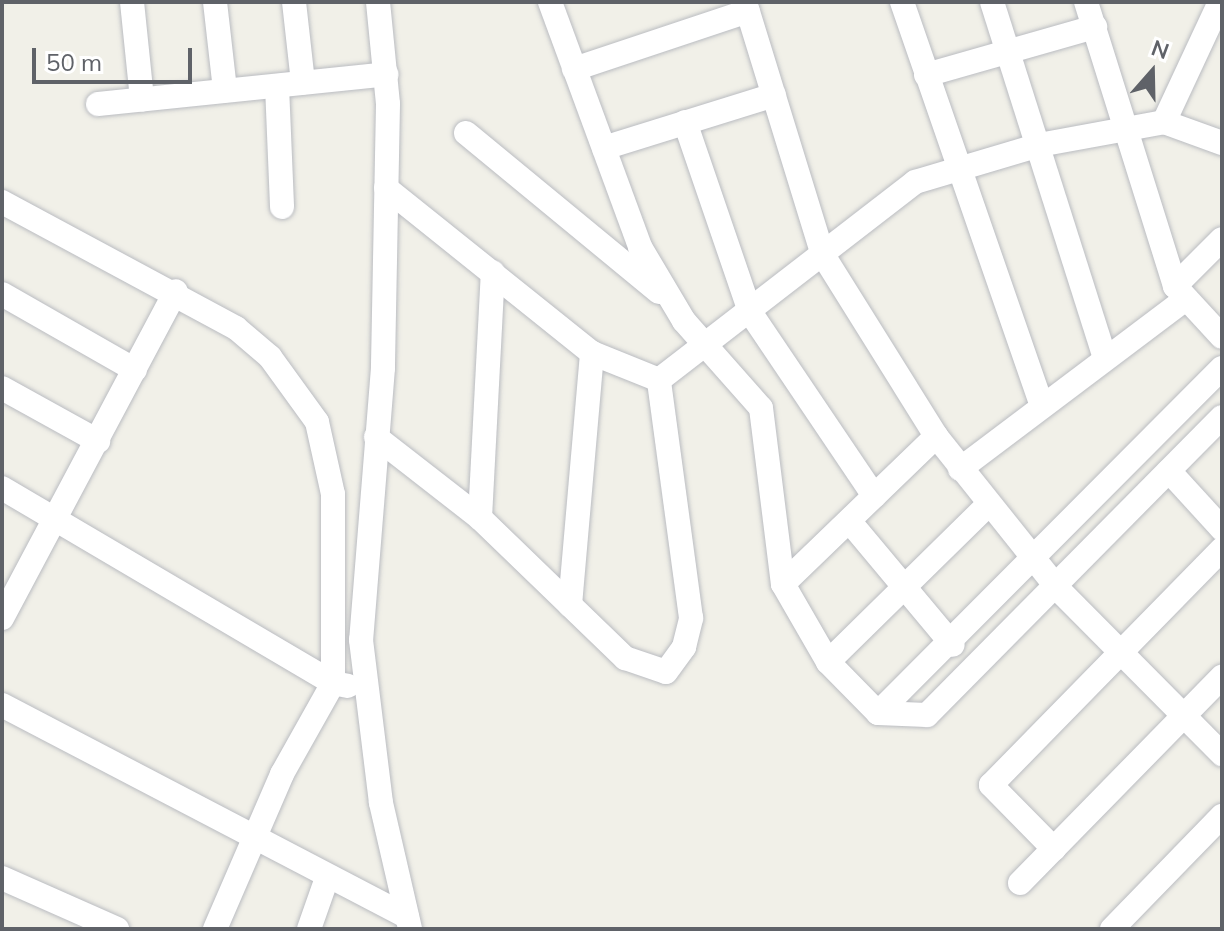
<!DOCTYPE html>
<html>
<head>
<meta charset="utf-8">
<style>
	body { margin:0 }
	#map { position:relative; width:1224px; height:931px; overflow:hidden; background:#f1f0e8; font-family:Mulish,sans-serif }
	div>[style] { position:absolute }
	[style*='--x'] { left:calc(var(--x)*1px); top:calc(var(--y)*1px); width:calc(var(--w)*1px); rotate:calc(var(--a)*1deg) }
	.roads { filter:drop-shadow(0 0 2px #babcc1) drop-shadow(0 0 2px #babcc1) }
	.minor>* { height:24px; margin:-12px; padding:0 12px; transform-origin:12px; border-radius:12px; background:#fff }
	span { translate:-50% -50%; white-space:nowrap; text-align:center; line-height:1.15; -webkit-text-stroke:6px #fff; paint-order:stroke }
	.frame { position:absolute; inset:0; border:4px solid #5f6268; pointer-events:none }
	.north { position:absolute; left:1112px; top:32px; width:80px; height:80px; -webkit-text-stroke:6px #fff; paint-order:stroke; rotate:20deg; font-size:22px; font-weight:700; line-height:32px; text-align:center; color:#5f6268 }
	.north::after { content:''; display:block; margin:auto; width:28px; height:36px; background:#5f6268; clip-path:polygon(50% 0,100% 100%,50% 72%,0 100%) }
	.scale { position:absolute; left:32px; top:48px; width:160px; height:36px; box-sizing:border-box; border:4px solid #5f6268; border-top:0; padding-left:10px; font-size:24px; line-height:28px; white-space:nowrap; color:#5f6268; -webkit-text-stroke:6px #fff; paint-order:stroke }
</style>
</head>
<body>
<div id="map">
	<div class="roads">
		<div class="minor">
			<div style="--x:132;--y:2;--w:98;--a:84.1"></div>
			<div style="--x:215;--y:2;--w:89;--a:83.5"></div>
			<div style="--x:294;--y:2;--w:81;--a:83.6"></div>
			<div style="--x:378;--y:2;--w:102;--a:84.4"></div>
			<div style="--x:388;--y:104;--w:264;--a:91.1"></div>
			<div style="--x:383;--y:368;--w:273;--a:94.6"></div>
			<div style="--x:361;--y:640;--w:164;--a:83"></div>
			<div style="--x:381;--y:803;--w:129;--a:77"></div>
			<div style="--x:550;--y:2;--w:261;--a:69.8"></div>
			<div style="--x:640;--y:247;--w:86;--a:59.3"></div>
			<div style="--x:684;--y:321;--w:116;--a:48.5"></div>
			<div style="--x:761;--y:408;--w:177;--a:82.9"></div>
			<div style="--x:783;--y:584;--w:90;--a:60"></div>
			<div style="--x:828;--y:662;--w:71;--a:45.6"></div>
			<div style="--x:878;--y:713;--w:49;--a:2.3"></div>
			<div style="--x:927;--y:715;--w:419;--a:-45.3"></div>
			<div style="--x:745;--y:2;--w:265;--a:72.9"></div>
			<div style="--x:823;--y:255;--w:213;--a:58"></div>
			<div style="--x:936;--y:436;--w:196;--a:51.4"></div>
			<div style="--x:1058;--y:589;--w:233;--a:45.2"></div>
			<div style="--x:902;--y:2;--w:428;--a:70.9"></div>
			<div style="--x:992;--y:2;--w:374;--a:72.4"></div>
			<div style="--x:1086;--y:2;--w:298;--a:72.6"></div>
			<div style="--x:1175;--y:286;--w:69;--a:47.3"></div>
			<div style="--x:574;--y:69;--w:183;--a:-18.4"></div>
			<div style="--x:926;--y:75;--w:176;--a:-15.9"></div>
			<div style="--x:277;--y:86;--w:121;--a:87.6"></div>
			<div style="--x:98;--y:104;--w:290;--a:-5.9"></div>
			<div style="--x:685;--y:122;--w:201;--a:71.1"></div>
			<div style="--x:750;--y:312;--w:222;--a:56"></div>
			<div style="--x:1164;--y:122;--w:62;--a:19.9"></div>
			<div style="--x:466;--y:133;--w:250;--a:39.5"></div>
			<div style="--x:604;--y:148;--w:178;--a:-17.3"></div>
			<div style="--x:386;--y:188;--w:264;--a:38.7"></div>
			<div style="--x:592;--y:353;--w:72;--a:21.9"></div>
			<div style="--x:2;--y:202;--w:266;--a:28.3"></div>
			<div style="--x:236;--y:328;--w:45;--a:40.5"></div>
			<div style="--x:270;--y:357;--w:80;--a:54.1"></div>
			<div style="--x:317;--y:422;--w:74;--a:77.5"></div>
			<div style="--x:333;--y:494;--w:189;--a:90"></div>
			<div style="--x:1175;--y:286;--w:66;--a:-45"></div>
			<div style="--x:2;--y:294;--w:153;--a:29.7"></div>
			<div style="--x:2;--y:388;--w:110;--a:28.9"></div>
			<div style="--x:376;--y:437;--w:132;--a:37.9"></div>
			<div style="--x:480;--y:518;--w:202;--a:44"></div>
			<div style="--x:625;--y:658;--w:43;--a:18.9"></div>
			<div style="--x:666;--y:672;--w:31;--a:-54"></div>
			<div style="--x:684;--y:647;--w:30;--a:-76"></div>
			<div style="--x:691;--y:618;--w:240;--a:-97.7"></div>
			<div style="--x:659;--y:380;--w:324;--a:-37.7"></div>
			<div style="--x:915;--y:182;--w:129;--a:-16.6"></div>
			<div style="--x:1039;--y:145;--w:127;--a:-10.4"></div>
			<div style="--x:1164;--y:122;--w:132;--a:-65"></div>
			<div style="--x:960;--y:469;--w:278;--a:-37"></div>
			<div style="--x:1169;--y:471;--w:79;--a:47.6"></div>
			<div style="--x:2;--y:488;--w:384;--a:30.5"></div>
			<div style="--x:480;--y:518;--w:246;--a:-87"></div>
			<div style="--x:850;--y:522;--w:160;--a:50.1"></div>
			<div style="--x:783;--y:584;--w:213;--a:-44"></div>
			<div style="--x:570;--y:605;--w:253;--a:-85"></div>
			<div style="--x:2;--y:618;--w:370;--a:-62"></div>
			<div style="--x:828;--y:662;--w:221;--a:-44.5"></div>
			<div style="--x:2;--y:705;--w:457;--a:27.6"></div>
			<div style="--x:878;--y:713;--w:487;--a:-45.1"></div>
			<div style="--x:1054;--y:849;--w:90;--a:-134.5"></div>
			<div style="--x:991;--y:785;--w:330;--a:-45.6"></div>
			<div style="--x:2;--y:878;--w:126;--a:23.9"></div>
			<div style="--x:1020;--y:883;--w:289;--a:-45.6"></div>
			<div style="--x:215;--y:929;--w:169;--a:-66.6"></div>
			<div style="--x:282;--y:774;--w:104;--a:-60.7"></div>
			<div style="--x:333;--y:683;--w:15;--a:11"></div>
			<div style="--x:309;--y:929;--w:54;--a:-70.6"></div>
			<div style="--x:1112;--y:929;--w:158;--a:-45.8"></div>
		</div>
	</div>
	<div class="frame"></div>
	<div class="north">N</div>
	<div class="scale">50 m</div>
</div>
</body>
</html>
